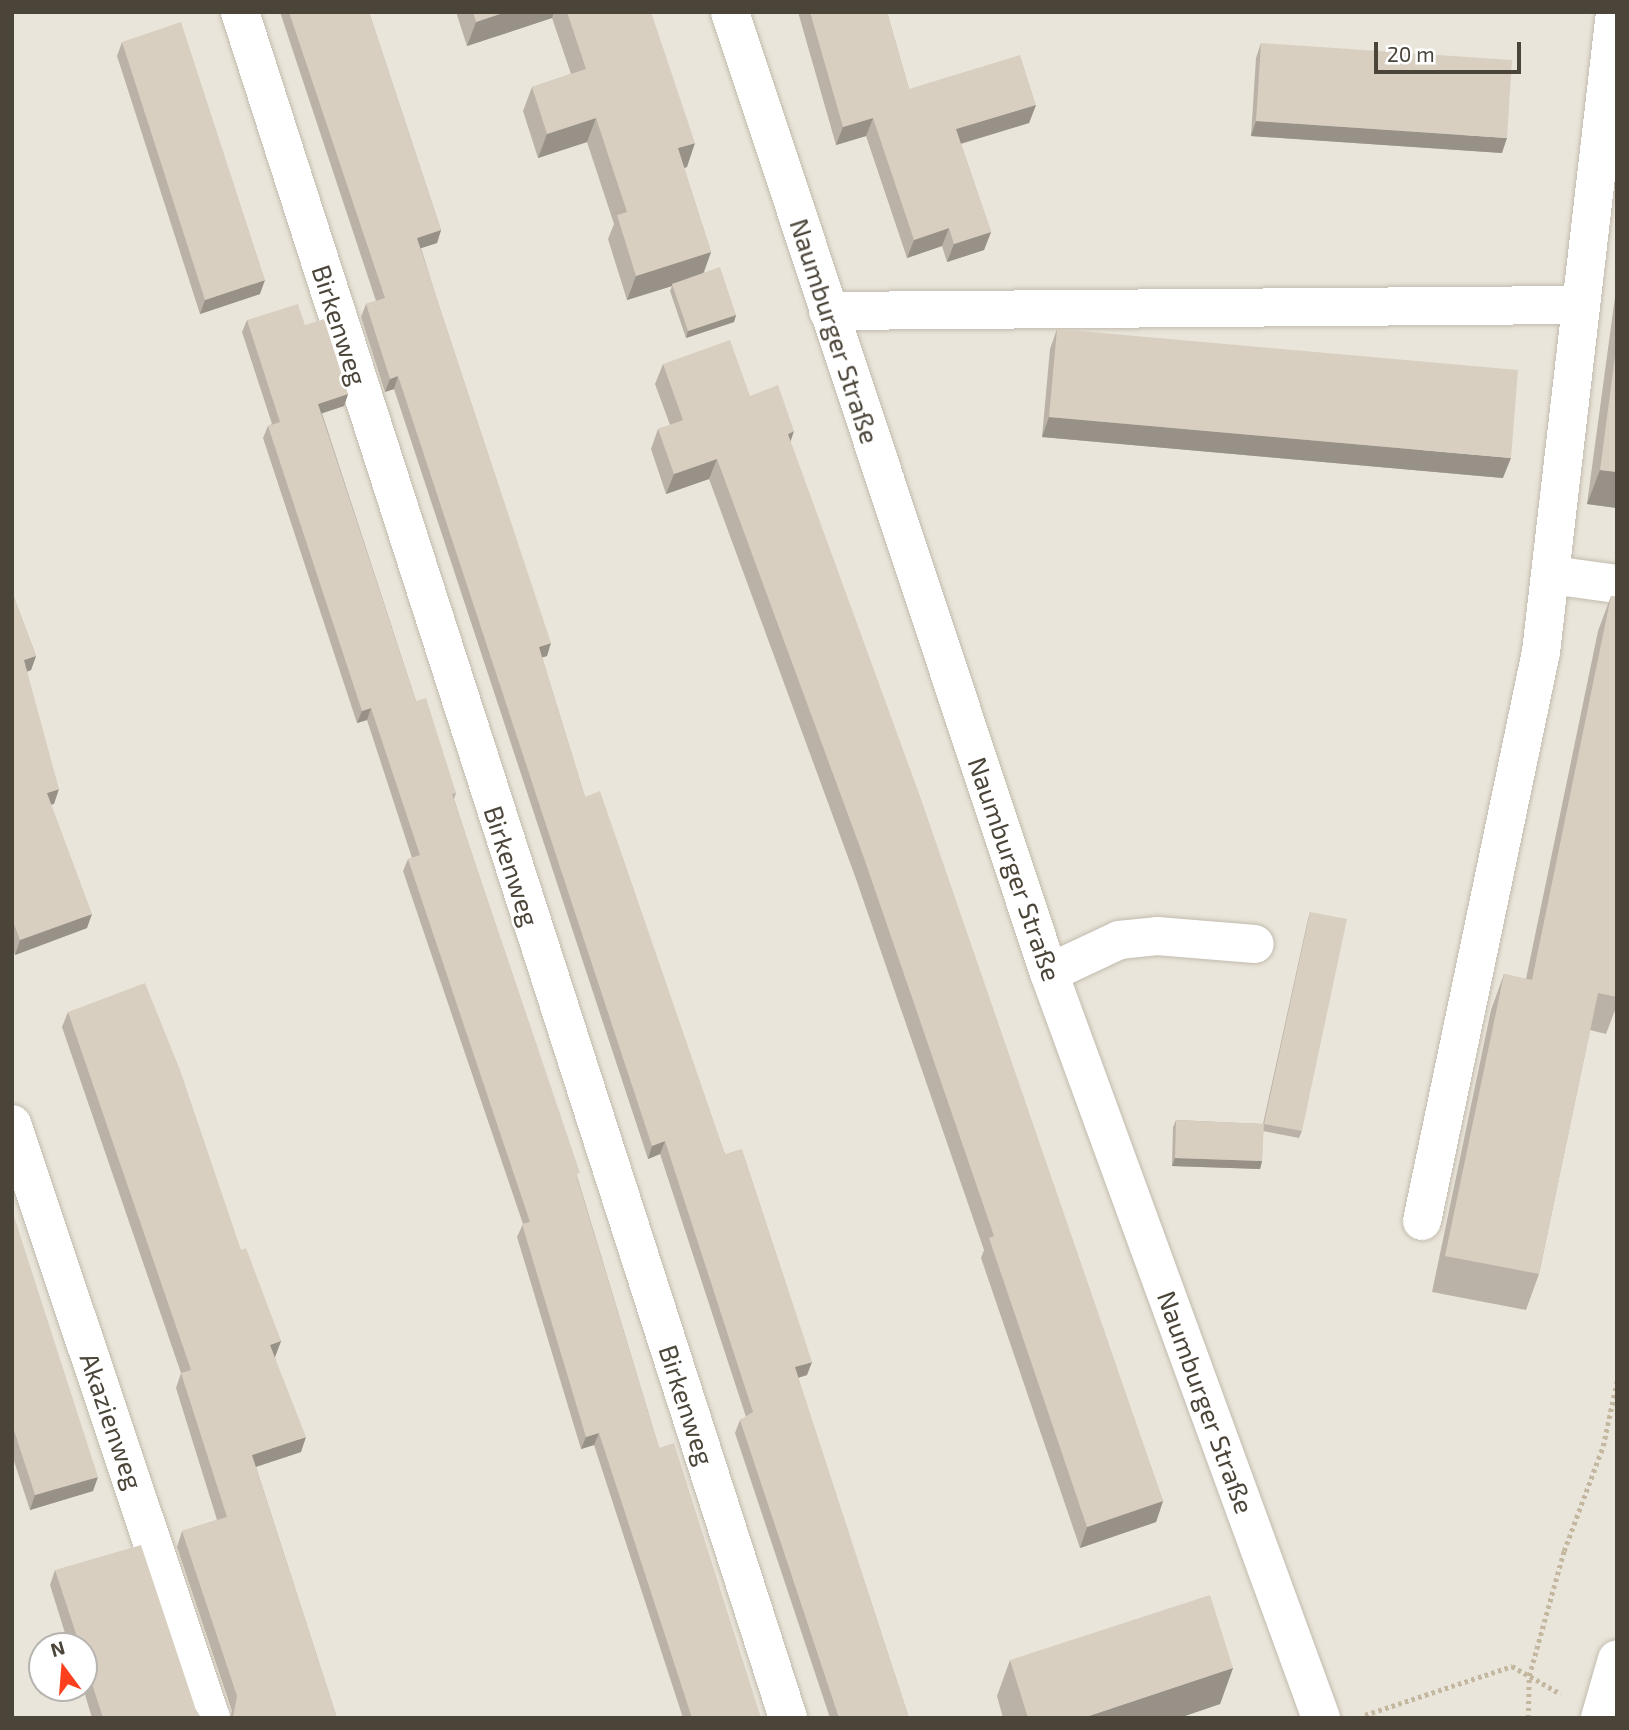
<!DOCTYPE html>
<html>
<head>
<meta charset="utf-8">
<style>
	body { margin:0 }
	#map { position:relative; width:1629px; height:1730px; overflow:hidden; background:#f6f3ec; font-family:"Exo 2",sans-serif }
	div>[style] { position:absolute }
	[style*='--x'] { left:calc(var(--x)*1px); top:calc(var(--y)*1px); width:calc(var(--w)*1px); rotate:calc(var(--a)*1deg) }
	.residential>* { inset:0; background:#eae5da }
	.path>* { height:4.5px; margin-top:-2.25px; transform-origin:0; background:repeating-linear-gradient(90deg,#c4b79f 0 3.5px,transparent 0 7px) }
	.roads { filter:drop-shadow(0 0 2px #c2bbae) drop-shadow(0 0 2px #c2bbae) }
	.minor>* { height:38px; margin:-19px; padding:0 19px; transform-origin:19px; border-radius:19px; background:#fff }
	.wall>* { inset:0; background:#bab2a6 }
	.shaded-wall>* { inset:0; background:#979187 }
	.building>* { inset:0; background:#d8cfc1 }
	span { translate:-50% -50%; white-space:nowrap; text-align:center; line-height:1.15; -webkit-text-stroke:5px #fff; paint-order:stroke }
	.street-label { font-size:26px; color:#4b4439 }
	.frame { position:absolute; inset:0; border:14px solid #4b4439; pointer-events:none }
	.north { position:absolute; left:28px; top:1632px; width:70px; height:70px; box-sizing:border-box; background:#fff; border:2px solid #b7b4b0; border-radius:50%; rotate:344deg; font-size:19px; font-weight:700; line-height:28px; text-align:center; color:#4b4439 }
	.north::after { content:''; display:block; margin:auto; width:24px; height:32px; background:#fc3f1d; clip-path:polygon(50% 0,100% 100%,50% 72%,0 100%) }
	.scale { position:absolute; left:1374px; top:42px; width:147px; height:32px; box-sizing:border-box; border:4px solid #4b4439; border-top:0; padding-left:9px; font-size:21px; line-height:24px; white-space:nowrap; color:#4b4439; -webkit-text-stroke:5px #fff; paint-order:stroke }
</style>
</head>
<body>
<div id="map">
	<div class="residential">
		<div style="clip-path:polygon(evenodd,12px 12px,1617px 12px,1617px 1718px,12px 1718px,12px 12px,42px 1646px,84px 1646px,84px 1688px,42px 1688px,42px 1646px)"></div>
	</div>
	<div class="path">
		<div style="--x:1365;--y:1715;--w:155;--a:-18.4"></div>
		<div style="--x:1512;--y:1666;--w:56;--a:29.7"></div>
		<div style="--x:1528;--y:1718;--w:42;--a:-88.6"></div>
		<div style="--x:1529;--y:1676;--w:130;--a:-74.4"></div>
		<div style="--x:1564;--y:1551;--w:112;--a:-69.6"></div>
		<div style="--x:1603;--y:1446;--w:66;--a:-77.8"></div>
	</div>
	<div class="roads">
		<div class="minor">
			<div style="--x:240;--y:12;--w:1792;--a:72.19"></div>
			<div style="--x:730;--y:12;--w:1013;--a:71.64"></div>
			<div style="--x:1049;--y:973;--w:793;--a:69.94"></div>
			<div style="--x:828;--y:311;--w:753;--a:-0.46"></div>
			<div style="--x:1551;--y:575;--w:67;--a:7.8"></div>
			<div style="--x:1049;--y:973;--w:77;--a:-25.2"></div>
			<div style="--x:1119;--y:940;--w:38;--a:-6"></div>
			<div style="--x:1157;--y:936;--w:98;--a:4.7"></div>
			<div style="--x:12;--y:1124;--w:626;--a:71.48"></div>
			<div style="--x:1422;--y:1221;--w:581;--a:-78.19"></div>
			<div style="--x:1541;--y:652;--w:644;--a:-83.4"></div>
			<div style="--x:1600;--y:1718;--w:61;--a:-73.9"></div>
		</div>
	</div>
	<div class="wall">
		<div style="clip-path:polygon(280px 12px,369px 12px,441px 230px,437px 243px,421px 248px,547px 656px,542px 657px,585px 797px,725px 1154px,807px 1375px,798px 1378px,909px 1718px,830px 1718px,735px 1433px,740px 1420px,746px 1417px,660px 1154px,648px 1159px,394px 389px,385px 392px,361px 317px,366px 304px,376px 301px)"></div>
		<div style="clip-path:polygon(456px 12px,651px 12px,687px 167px,684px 168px,711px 252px,704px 273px,736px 315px,734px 322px,686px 338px,670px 291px,672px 286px,627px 300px,608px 239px,614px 224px,587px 142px,538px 158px,523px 111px,532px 87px,571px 74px,552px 18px,467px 46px)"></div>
		<div style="clip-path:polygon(798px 12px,887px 12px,909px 89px,1036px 105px,1029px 123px,961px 144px,991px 232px,984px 250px,947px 262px,942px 246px,907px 258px,866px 136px,836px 145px)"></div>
		<div style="clip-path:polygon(122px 42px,260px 294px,200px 314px,117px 56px)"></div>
		<div style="clip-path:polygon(1261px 43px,1502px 153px,1251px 136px,1256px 58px)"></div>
		<div style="clip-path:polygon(1617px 282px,1617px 508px,1587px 504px)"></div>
		<div style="clip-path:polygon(247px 320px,305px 325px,348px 394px,344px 406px,322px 413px,416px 701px,456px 793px,454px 799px,578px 1179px,659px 1448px,761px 1718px,683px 1718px,594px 1445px,581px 1449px,517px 1237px,523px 1224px,403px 871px,408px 859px,412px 858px,367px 720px,357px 723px,263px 438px,268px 426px,272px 424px,242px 332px)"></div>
		<div style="clip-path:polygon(1057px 329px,1503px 478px,1042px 437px,1050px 349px)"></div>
		<div style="clip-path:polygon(663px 364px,750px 396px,790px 442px,1163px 1501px,1156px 1522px,1080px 1548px,981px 1258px,984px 1250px,856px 879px,709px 479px,666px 494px,651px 449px,658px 429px,670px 425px,655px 384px)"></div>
		<div style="clip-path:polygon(12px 592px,36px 656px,31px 670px,27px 672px,54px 804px,51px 804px,87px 928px,15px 955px,12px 947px)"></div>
		<div style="clip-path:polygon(1611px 596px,1617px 597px,1617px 1005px,1606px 1034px,1590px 1030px,1539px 1274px,1526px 1310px,1432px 1292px,1491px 1010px,1504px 974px,1526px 979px,1598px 631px)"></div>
		<div style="clip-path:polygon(1310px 912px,1302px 1131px,1299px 1138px,1263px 1131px,1262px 1161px,1260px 1169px,1172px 1166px,1173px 1127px,1176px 1120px,1263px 1124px,1308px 919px)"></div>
		<div style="clip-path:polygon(68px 1012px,241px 1250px,281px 1341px,275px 1357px,301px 1452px,256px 1467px,337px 1718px,230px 1718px,232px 1711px,177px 1547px,182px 1531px,217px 1520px,176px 1388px,181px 1373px,62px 1027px)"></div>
		<div style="clip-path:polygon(12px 1210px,93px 1491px,30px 1510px,12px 1455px)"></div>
		<div style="clip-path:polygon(55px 1570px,196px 1710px,201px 1718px,92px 1718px,83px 1688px,84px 1688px,84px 1646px,69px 1646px,50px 1585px)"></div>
		<div style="clip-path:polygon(1010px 1660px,1233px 1668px,1220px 1704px,1179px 1718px,1003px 1718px,997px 1696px)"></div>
	</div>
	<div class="shaded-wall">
		<div style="clip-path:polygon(506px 12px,554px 12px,552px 18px,467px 46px,476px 22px)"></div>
		<div style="clip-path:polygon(1036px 105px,1029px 123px,949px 147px,956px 129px)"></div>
		<div style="clip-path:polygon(596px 118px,587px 142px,538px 158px,547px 134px)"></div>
		<div style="clip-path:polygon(873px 118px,866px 136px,836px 145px,843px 127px)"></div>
		<div style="clip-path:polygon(1256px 121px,1507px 138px,1502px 153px,1251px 136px)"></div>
		<div style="clip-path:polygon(695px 143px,687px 167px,669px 172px,678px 148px)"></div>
		<div style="clip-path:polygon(949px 228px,942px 246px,907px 258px,914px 240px)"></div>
		<div style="clip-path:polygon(441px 230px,437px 243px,412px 251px,417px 238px)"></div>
		<div style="clip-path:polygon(991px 232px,984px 250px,947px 262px,954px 244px)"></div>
		<div style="clip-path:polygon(711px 252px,702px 276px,672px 284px,672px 286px,627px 300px,636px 276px)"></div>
		<div style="clip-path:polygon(265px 280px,260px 294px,200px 314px,205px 300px)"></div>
		<div style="clip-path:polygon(736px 315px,734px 322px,686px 338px,688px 331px)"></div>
		<div style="clip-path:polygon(398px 376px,394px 389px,385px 392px,390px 379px)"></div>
		<div style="clip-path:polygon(348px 394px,344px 406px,314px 416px,318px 404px)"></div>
		<div style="clip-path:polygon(1049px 417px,1511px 458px,1503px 478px,1042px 437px)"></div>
		<div style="clip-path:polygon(794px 431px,787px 452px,788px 434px)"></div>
		<div style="clip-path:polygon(717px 459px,709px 479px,666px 494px,674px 474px)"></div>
		<div style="clip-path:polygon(1600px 470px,1617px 472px,1617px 508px,1587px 504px)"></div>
		<div style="clip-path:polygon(551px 643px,547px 656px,534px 660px,539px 647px)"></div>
		<div style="clip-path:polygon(36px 656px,31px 670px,19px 674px,24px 660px)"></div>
		<div style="clip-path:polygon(371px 708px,367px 720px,357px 723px,362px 711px)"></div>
		<div style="clip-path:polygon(59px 789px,54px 804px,42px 807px,47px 793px)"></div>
		<div style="clip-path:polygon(92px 914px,87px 928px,15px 955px,20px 940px)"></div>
		<div style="clip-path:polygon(665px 1141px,660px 1154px,648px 1159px,652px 1146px)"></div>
		<div style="clip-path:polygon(1175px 1158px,1262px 1161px,1260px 1169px,1172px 1166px)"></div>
		<div style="clip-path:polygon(281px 1341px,275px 1357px,265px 1360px,270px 1345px)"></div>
		<div style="clip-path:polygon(812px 1362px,807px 1375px,790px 1380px,795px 1367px)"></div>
		<div style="clip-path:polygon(599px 1433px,594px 1445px,581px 1449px,586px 1437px)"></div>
		<div style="clip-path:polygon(306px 1437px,301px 1452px,246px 1470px,252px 1455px)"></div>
		<div style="clip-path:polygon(98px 1477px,93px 1491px,30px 1510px,35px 1495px)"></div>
		<div style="clip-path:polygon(1163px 1501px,1156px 1522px,1080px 1548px,1087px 1527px)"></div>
		<div style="clip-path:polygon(1233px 1668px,1220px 1704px,1179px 1718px,1083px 1718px)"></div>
	</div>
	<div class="building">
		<div style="clip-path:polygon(289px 12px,369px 12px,441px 230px,417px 238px,551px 643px,539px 647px,585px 797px,600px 791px,725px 1154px,742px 1149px,812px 1362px,795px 1367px,909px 1718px,839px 1718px,740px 1420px,753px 1412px,665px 1141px,652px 1146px,398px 376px,390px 379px,366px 304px,385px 298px)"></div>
		<div style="clip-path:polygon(473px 12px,506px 12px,476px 22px)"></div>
		<div style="clip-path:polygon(567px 12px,651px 12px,695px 143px,678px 148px,711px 252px,636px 276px,617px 215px,627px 212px,596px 118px,547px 134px,532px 87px,586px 69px)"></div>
		<div style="clip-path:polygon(810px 12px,887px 12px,909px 89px,1020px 55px,1036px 105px,956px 129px,991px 232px,954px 244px,949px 228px,914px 240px,873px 118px,843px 127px)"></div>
		<div style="clip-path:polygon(181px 22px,265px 280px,205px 300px,122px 42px)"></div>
		<div style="clip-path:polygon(1261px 43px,1512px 60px,1507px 138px,1256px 121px)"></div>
		<div style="clip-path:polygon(720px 267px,736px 315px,688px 331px,672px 284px)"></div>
		<div style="clip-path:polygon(298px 304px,305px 325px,324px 319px,348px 394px,318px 404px,416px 701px,426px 698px,456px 793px,452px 794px,580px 1173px,576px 1174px,659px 1448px,674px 1443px,761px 1718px,692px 1718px,599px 1433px,586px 1437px,522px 1224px,530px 1222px,408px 859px,420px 855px,371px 708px,362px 711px,268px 426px,280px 422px,247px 320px)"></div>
		<div style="clip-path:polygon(1057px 329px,1518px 370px,1511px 458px,1049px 417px)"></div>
		<div style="clip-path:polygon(730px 340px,750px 396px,778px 385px,794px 431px,788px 434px,921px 799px,1163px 1501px,1087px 1527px,989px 1238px,994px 1236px,864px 858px,717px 459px,674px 474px,658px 429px,683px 420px,663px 364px)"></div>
		<div style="clip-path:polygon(1617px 341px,1617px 472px,1600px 470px)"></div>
		<div style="clip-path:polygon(12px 592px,36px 656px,24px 660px,59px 789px,47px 793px,92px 914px,20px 940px,12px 919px)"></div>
		<div style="clip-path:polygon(1611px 596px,1617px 597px,1617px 997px,1598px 993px,1539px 1274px,1445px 1256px,1504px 974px,1532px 980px)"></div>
		<div style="clip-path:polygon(1310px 912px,1347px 919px,1302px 1131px,1264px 1124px)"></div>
		<div style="clip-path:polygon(145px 983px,180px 1070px,241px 1250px,246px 1248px,281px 1341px,270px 1345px,306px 1437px,252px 1455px,337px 1718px,232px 1718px,233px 1717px,237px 1696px,182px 1531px,227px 1517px,181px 1373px,191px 1370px,68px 1012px)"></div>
		<div style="clip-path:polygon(1176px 1120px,1264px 1124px,1262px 1161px,1175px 1158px)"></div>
		<div style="clip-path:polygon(12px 1210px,98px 1477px,35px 1495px,12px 1424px)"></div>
		<div style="clip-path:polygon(141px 1545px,196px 1710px,201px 1718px,103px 1718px,84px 1659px,84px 1646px,80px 1646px,55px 1570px)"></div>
		<div style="clip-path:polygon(1210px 1595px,1233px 1668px,1083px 1718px,1028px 1718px,1010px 1660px)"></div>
	</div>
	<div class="street-label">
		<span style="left:340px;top:325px;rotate:72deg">Birkenweg</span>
		<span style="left:835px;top:331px;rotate:72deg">Naumburger Straße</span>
		<span style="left:512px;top:866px;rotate:72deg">Birkenweg</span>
		<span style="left:1015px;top:869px;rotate:71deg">Naumburger Straße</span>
		<span style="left:1206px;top:1402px;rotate:70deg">Naumburger Straße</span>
		<span style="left:687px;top:1405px;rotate:72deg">Birkenweg</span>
		<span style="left:112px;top:1421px;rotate:71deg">Akazienweg</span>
	</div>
	<div class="frame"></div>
	<div class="north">N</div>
	<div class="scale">20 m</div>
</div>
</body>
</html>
